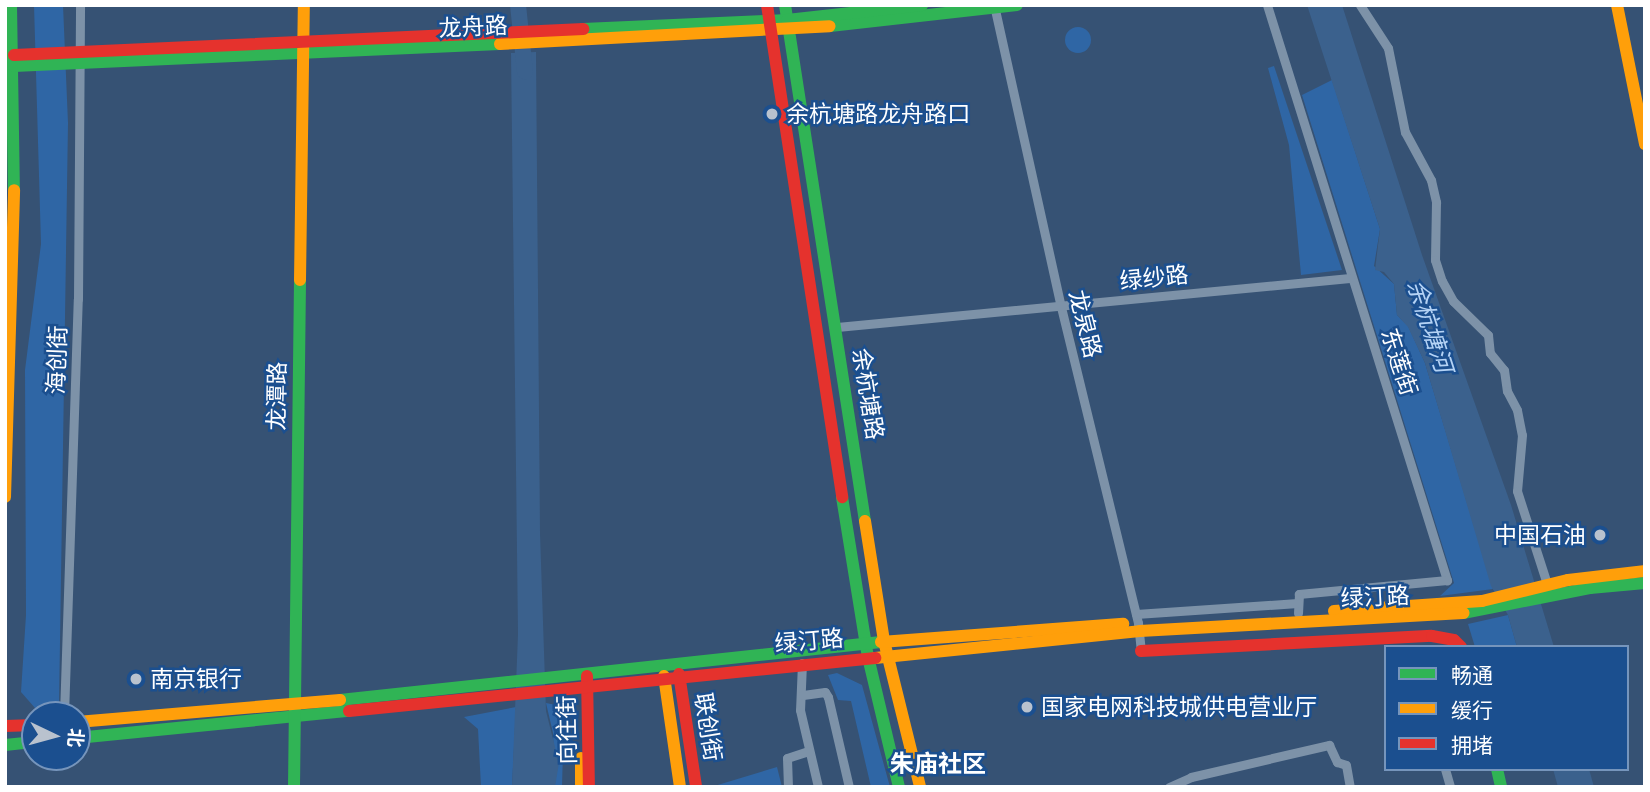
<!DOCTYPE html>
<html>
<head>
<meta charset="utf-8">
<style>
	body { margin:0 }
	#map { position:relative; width:1650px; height:792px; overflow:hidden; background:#365274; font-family:"Space Grotesk","Noto Sans SC",sans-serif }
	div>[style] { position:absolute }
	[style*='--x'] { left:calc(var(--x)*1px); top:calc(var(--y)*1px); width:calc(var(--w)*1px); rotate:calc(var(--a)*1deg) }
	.green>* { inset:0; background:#2f66a5 }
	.round { border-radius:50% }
	.water>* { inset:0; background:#3b618d }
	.river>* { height:16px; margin:-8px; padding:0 8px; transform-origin:8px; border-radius:8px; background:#3b618d }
	.street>* { height:9px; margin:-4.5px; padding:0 4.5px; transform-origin:4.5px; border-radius:4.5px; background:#7d92a8 }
	.fast>* { height:12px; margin:-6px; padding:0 6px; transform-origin:6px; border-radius:6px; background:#30b455 }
	.slow>* { height:12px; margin:-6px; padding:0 6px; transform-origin:6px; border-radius:6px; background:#ff9f0a }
	.jam>* { height:12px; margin:-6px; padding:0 6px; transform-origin:6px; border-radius:6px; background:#e5322d }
	.dots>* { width:19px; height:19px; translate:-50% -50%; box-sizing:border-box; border:4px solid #1b4f8f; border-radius:50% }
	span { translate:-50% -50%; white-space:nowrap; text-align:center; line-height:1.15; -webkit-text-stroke:5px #1b4f8f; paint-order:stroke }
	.street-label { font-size:23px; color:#fff }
	.poi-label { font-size:23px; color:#fff }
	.left { translate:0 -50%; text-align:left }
	.right { translate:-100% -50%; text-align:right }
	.water-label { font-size:24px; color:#b5d3f5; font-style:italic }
	.neighbourhood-label { font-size:24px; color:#fff; font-weight:700 }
	.frame { position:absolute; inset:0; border:7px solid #fff; pointer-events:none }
	.legend { position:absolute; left:1384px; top:645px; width:245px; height:126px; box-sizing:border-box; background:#1b4f8f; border:2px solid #7695bc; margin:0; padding:9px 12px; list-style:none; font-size:21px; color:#fff }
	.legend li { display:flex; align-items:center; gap:14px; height:35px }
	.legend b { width:35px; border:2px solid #7695bc }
	.north { position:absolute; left:21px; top:701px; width:70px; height:70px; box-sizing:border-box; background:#1b4f8f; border:2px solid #7695bc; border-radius:50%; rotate:95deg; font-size:19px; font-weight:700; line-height:28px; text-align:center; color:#fff }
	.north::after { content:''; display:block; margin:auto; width:24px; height:32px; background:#b9c2ce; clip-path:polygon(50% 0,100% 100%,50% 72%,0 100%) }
</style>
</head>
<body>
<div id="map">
	<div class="green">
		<div style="clip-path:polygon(34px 5px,63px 5px,68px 123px,59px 707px,35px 708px,21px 692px,26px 615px,25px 370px,41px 244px)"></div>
		<div class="round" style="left:1065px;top:27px;width:26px;height:26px"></div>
		<div style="clip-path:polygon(1274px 66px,1342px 270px,1301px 275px,1289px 145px,1268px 68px)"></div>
		<div style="clip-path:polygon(1332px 80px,1380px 229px,1374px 266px,1394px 284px,1397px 315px,1408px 326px,1425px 363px,1493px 589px,1440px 596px,1454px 583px,1302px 95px)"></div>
		<div style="clip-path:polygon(1508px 615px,1517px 647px,1475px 647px,1468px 624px)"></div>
		<div style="clip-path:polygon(837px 673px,862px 685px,890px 787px,871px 787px,851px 701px,838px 700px,828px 675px)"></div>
		<div style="clip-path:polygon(546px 703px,556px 705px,564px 715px,562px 787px,555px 787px,553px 733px)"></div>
		<div style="clip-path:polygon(516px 707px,512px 787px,481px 787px,478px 729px,464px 717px)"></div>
		<div style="clip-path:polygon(777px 767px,782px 787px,711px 787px)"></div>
	</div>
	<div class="water">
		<div style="clip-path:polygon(1307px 5px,1342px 5px,1422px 255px,1511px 505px,1554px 647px,1517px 647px,1508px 615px,1491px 586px,1425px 363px,1408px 327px,1397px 315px,1394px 284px,1384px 272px,1375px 270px,1380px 229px)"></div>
		<div style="clip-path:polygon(536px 52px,540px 533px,546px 711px,559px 763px,555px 787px,512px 787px,518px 634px,511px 53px)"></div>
		<div style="clip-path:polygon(1553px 769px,1589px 769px,1594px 787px,1558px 787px)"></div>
	</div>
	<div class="river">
		<div style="--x:518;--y:5;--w:67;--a:84"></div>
	</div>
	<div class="street">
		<div style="--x:994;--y:5;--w:309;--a:77.5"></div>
		<div style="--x:1061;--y:307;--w:325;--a:76.3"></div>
		<div style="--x:1138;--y:623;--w:28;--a:84"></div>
		<div style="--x:1267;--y:5;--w:603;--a:72.62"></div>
		<div style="--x:1447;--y:580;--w:149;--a:174.6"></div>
		<div style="--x:1299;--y:594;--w:19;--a:93"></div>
		<div style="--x:1360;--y:5;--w:51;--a:56.9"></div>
		<div style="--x:1388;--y:48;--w:86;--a:78.6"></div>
		<div style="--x:1405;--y:132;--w:55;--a:61.6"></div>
		<div style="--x:1431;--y:180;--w:23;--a:77"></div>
		<div style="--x:1436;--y:202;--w:58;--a:91"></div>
		<div style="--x:1435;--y:260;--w:22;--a:72"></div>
		<div style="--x:1442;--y:281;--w:23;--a:61"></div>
		<div style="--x:1453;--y:301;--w:49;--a:44.2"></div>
		<div style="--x:1488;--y:335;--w:18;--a:84"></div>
		<div style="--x:1490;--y:353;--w:22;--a:51"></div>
		<div style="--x:1504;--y:370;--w:21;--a:82"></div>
		<div style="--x:1507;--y:391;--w:21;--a:62"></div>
		<div style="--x:1517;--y:410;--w:25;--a:79"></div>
		<div style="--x:1522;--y:435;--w:56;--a:95.1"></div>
		<div style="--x:1517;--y:491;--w:98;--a:72.1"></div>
		<div style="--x:837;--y:327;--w:515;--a:-5.46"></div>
		<div style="--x:1136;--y:614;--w:162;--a:-3.9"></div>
		<div style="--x:802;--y:663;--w:47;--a:92.4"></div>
		<div style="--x:800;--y:710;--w:79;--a:76.8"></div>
		<div style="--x:803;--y:695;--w:22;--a:-8"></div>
		<div style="--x:825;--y:692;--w:6;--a:59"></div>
		<div style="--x:828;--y:697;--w:92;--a:76.9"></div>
		<div style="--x:64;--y:715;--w:416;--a:-88.1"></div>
		<div style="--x:78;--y:299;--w:294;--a:-89.6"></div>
		<div style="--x:1445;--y:769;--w:19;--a:74"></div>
		<div style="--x:788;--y:787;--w:29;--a:-92"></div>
		<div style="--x:787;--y:758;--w:23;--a:-18"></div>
		<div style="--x:1169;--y:787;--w:24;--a:-24"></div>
		<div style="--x:1191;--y:777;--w:142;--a:-13.1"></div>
		<div style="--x:1329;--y:745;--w:19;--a:65"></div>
		<div style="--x:1337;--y:762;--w:9;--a:18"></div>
		<div style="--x:1346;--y:765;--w:22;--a:80"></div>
	</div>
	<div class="fast">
		<div style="--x:11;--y:5;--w:185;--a:89.1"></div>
		<div style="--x:785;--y:5;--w:522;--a:81.19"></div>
		<div style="--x:830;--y:26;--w:188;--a:-6.4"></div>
		<div style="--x:583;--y:29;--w:204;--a:-2.5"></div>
		<div style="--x:787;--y:20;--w:136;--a:-6.3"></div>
		<div style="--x:14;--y:66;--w:486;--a:-2.6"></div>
		<div style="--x:842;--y:497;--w:162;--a:80.8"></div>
		<div style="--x:868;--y:657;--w:134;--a:76.6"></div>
		<div style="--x:1463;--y:613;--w:129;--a:-11.1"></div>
		<div style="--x:1590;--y:588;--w:55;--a:-5.2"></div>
		<div style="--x:340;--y:700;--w:544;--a:-6.12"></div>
		<div style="--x:77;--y:738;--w:273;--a:-5.7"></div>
		<div style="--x:5;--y:745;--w:30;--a:-6"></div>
		<div style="--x:1497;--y:769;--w:18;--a:77"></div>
		<div style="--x:294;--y:787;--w:507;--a:-89.32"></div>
	</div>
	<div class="slow">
		<div style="--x:1617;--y:5;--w:142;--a:78.6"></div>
		<div style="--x:500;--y:44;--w:330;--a:-3.1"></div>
		<div style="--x:300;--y:280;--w:275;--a:-89.2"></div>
		<div style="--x:5;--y:497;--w:307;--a:-88.3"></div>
		<div style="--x:865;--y:521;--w:121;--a:81"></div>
		<div style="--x:884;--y:641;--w:150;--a:76.1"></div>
		<div style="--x:1334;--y:611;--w:148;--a:-3.9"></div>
		<div style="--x:1482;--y:601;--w:89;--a:-13.7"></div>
		<div style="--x:1568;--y:580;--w:78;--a:-6.7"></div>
		<div style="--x:881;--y:642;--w:243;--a:-4.3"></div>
		<div style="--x:875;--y:658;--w:266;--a:-5.8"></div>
		<div style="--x:1140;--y:631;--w:324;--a:-3.2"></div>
		<div style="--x:664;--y:676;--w:112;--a:81.8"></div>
		<div style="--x:77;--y:722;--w:264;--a:-4.8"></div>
		<div style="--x:581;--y:758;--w:29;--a:90"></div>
	</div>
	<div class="jam">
		<div style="--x:767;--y:5;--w:498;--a:81.3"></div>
		<div style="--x:14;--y:55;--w:570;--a:-2.62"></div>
		<div style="--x:1141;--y:651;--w:291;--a:-3"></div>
		<div style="--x:1432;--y:636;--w:22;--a:10"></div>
		<div style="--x:1454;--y:640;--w:10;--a:45"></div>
		<div style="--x:679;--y:674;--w:114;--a:81.4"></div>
		<div style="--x:587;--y:676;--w:111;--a:89"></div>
		<div style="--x:349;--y:711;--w:529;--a:-5.75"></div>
		<div style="--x:5;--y:726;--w:30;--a:-2"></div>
	</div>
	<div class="dots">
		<div style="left:772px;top:114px;background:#b9c2ce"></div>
		<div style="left:1600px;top:535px;background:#b9c2ce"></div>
		<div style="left:136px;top:679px;background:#b9c2ce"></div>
		<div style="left:1027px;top:707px;background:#b9c2ce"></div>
	</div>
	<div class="street-label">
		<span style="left:473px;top:27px;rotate:-3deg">龙舟路</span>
		<span style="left:1154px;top:278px;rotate:-6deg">绿纱路</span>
		<span style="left:1085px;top:324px;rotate:76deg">龙泉路</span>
		<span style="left:57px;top:360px;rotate:-88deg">海创街</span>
		<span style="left:1399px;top:362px;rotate:72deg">东莲街</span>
		<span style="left:868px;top:394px;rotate:81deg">余杭塘路</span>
		<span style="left:277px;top:396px;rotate:-89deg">龙潭路</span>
		<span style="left:1375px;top:597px;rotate:-3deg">绿汀路</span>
		<span style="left:809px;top:641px;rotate:-5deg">绿汀路</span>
		<span style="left:708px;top:727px;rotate:81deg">联创街</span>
		<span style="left:567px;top:730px;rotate:-91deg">向往街</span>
	</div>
	<div class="poi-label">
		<span class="left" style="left:786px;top:114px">余杭塘路龙舟路口</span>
		<span class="right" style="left:1586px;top:535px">中国石油</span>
		<span class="left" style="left:150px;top:679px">南京银行</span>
		<span class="left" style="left:1041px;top:707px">国家电网科技城供电营业厅</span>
	</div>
	<div class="water-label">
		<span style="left:1430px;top:326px;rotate:72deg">余杭塘河</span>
	</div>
	<div class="neighbourhood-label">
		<span style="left:938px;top:764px">朱庙社区</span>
	</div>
	<div class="frame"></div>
	<ul class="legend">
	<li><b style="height:9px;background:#30b455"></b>畅通</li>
	<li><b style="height:9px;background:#ff9f0a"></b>缓行</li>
	<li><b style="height:9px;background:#e5322d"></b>拥堵</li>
	</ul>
	<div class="north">北</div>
</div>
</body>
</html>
